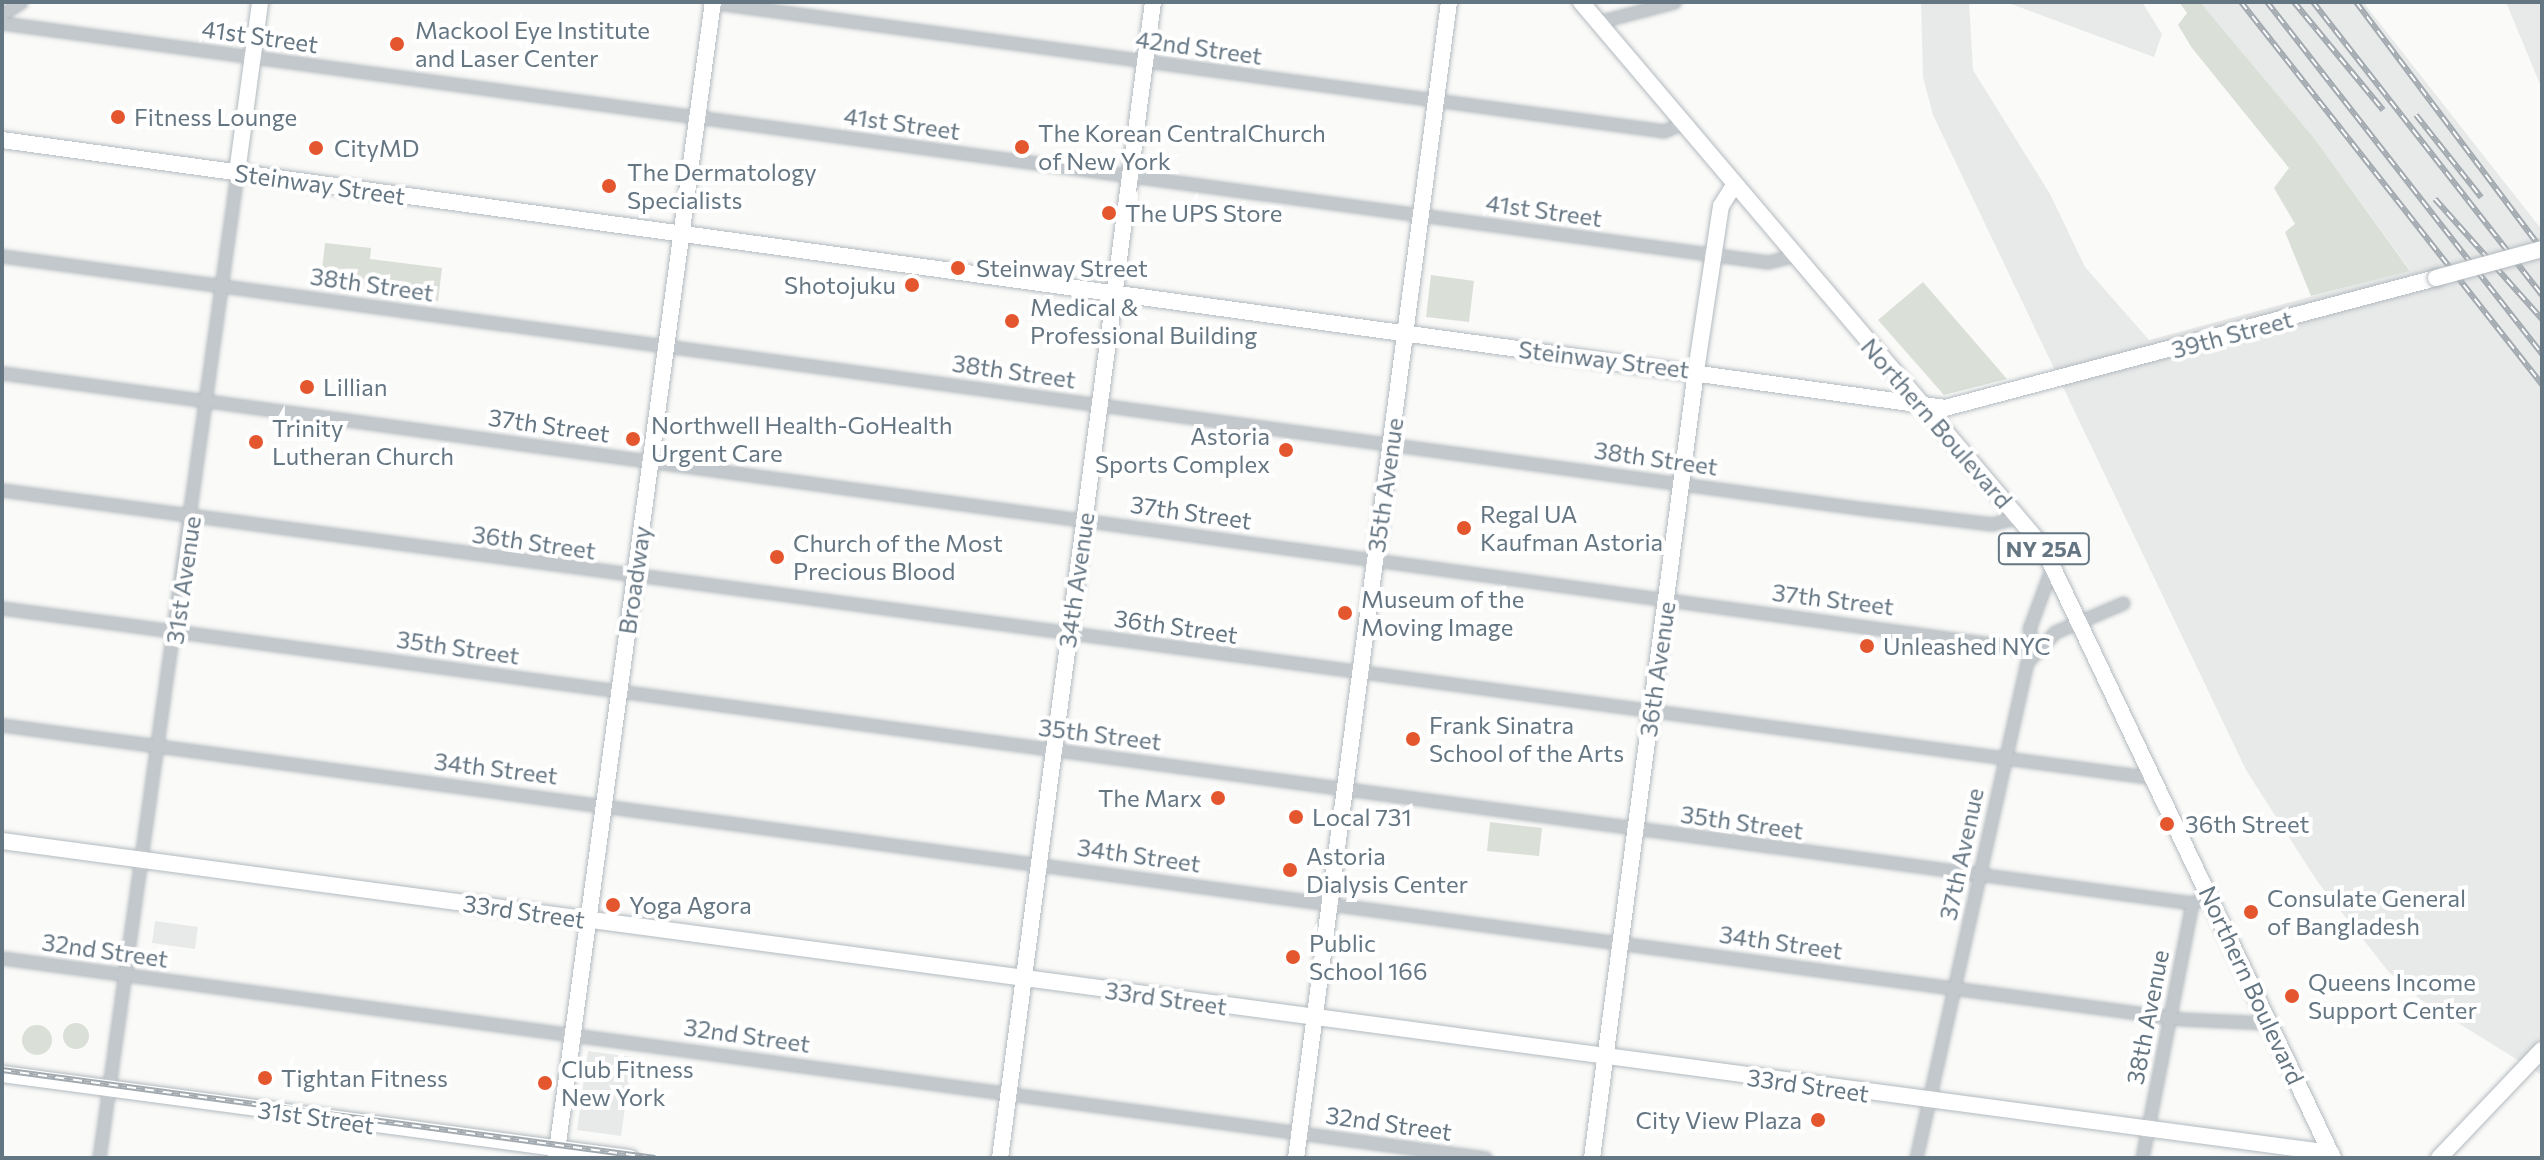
<!DOCTYPE html>
<html>
<head>
<meta charset="utf-8">
<style>
	body { margin:0 }
	#map { position:relative; width:2544px; height:1160px; overflow:hidden; background:#fafaf8; font-family:Commissioner,sans-serif }
	div>[style] { position:absolute }
	[style*='--x'] { left:calc(var(--x)*1px); top:calc(var(--y)*1px); width:calc(var(--w)*1px); rotate:calc(var(--a)*1deg) }
	.built>* { inset:0; background:#e8e9e9 }
	.green>* { inset:0; background:#dadfd7 }
	.round { border-radius:50% }
	.roads { filter:drop-shadow(0 0 2px #b3babf) drop-shadow(0 0 2px #b3babf) }
	.street>* { height:11px; margin:-5.5px; padding:0 5.5px; transform-origin:5.5px; border-radius:5.5px; background:#c3c8cc }
	.secondary>* { height:16px; margin:-8px; padding:0 8px; transform-origin:8px; border-radius:8px; background:#fff }
	.primary>* { height:16px; margin:-8px; padding:0 8px; transform-origin:8px; border-radius:8px; background:#fff }
	.rail>* { height:6px; margin-top:-3px; transform-origin:0; background:repeating-linear-gradient(90deg,#fff 0 9px,#a2aab0 0 18px); box-sizing:border-box; border-block:2px solid #a2aab0 }
	.bridges { filter:drop-shadow(0 0 2px #b3babf) drop-shadow(0 0 2px #b3babf) }
	.secondary-bridge>* { height:16px; margin:-8px; padding:0 8px; transform-origin:8px; border-radius:8px; background:#fff }
	.dots>* { width:22px; height:22px; translate:-50% -50%; box-sizing:border-box; border:4px solid #fff; border-radius:50% }
	span { translate:-50% -50%; white-space:nowrap; text-align:center; line-height:1.15; -webkit-text-stroke:8px #fff; paint-order:stroke }
	.shield-label span { padding:2px 6px; background:#fff; border:2px solid; border-radius:6px; -webkit-text-stroke-width:0 }
	.shield-label { font-size:22px; color:#657683; font-weight:700 }
	.poi-label { font-size:24px; color:#657683 }
	.left { translate:0 -50%; text-align:left }
	.right { translate:-100% -50%; text-align:right }
	.street-label { font-size:24px; color:#657683 }
	.frame { position:absolute; inset:0; border:4px solid #657683; pointer-events:none }
</style>
</head>
<body>
<div id="map">
	<div class="built">
		<div style="clip-path:polygon(1921px 2px,1969px 2px,1973px 70px,2050px 194px,2085px 267px,2149px 340px,2410px 270px,2314px 138px,2200px 2px,2363px 2px,2542px 230px,2542px 1075px,2421px 1000px,2388px 971px,2317px 881px,2246px 770px,1933px 115px,1923px 77px)"></div>
		<div style="clip-path:polygon(2006px 2px,2142px 2px,2162px 34px,2154px 57px)"></div>
		<div style="clip-path:polygon(2506px 2px,2542px 2px,2542px 89px)"></div>
		<div style="clip-path:polygon(155px 921px,198px 927px,195px 949px,152px 943px)"></div>
		<div style="clip-path:polygon(588px 1051px,632px 1057px,621px 1136px,577px 1130px)"></div>
	</div>
	<div class="green">
		<div style="clip-path:polygon(2179px 2px,2200px 2px,2314px 138px,2410px 271px,2311px 296px,2285px 232px,2295px 224px,2274px 188px,2289px 168px,2192px 48px,2178px 25px,2187px 13px)"></div>
		<div style="clip-path:polygon(325px 243px,371px 248px,370px 259px,442px 268px,438px 301px,320px 287px)"></div>
		<div style="clip-path:polygon(1431px 275px,1474px 281px,1469px 322px,1426px 317px)"></div>
		<div style="clip-path:polygon(1923px 282px,2007px 379px,1944px 395px,1878px 320px)"></div>
		<div style="clip-path:polygon(1490px 822px,1542px 828px,1539px 856px,1487px 851px)"></div>
		<div class="round" style="left:63px;top:1023px;width:26px;height:26px"></div>
		<div class="round" style="left:22px;top:1025px;width:30px;height:30px"></div>
	</div>
	<div class="roads">
		<div class="street">
			<div style="--x:709;--y:2;--w:964;--a:7.69"></div>
			<div style="--x:1664;--y:131;--w:21;--a:-23"></div>
			<div style="--x:2;--y:14;--w:22;--a:-32"></div>
			<div style="--x:1598;--y:22;--w:79;--a:-14.7"></div>
			<div style="--x:2;--y:23;--w:1782;--a:7.71"></div>
			<div style="--x:1768;--y:262;--w:29;--a:-14"></div>
			<div style="--x:2;--y:256;--w:1882;--a:7.73"></div>
			<div style="--x:1867;--y:509;--w:126;--a:6.8"></div>
			<div style="--x:1992;--y:524;--w:28;--a:-15"></div>
			<div style="--x:2;--y:373;--w:2051;--a:7.76"></div>
			<div style="--x:2;--y:490;--w:2171;--a:7.62"></div>
			<div style="--x:2;--y:608;--w:2210;--a:7.67"></div>
			<div style="--x:2034;--y:650;--w:22;--a:-103"></div>
			<div style="--x:2029;--y:629;--w:69;--a:-69.7"></div>
			<div style="--x:2;--y:725;--w:2199;--a:7.68"></div>
			<div style="--x:2181;--y:1019;--w:89;--a:2.6"></div>
			<div style="--x:2;--y:958;--w:1497;--a:7.68"></div>
			<div style="--x:99;--y:1158;--w:995;--a:-82.02"></div>
			<div style="--x:1916;--y:1158;--w:508;--a:-77.39"></div>
			<div style="--x:2027;--y:662;--w:41;--a:-47"></div>
			<div style="--x:2055;--y:632;--w:74;--a:-23.1"></div>
			<div style="--x:2142;--y:1158;--w:260;--a:-78.9"></div>
			<div style="--x:2192;--y:903;--w:19;--a:-25"></div>
		</div>
		<div class="secondary">
			<div style="--x:2;--y:140;--w:1961;--a:7.85"></div>
			<div style="--x:1945;--y:408;--w:508;--a:-14.83"></div>
			<div style="--x:237;--y:173;--w:173;--a:-82.3"></div>
			<div style="--x:2;--y:841;--w:2350;--a:7.63"></div>
			<div style="--x:2;--y:1074;--w:634;--a:7.62"></div>
			<div style="--x:556;--y:1158;--w:1167;--a:-82.27"></div>
			<div style="--x:1000;--y:1158;--w:1166;--a:-82.46"></div>
			<div style="--x:1296;--y:1158;--w:1166;--a:-82.46"></div>
			<div style="--x:1592;--y:1158;--w:794;--a:-82.47"></div>
			<div style="--x:1696;--y:371;--w:167;--a:-81.4"></div>
			<div style="--x:1721;--y:206;--w:26;--a:-58"></div>
			<div style="--x:2439;--y:1158;--w:149;--a:-46.4"></div>
		</div>
		<div class="primary">
			<div style="--x:1581;--y:2;--w:714;--a:49.71"></div>
			<div style="--x:2043;--y:547;--w:676;--a:64.61"></div>
		</div>
	</div>
	<div class="rail">
		<div style="--x:2241;--y:2;--w:487;--a:51.8"></div>
		<div style="--x:2267;--y:2;--w:447;--a:52"></div>
		<div style="--x:2294;--y:2;--w:140;--a:50.5"></div>
		<div style="--x:2313;--y:2;--w:372;--a:52"></div>
		<div style="--x:2356;--y:2;--w:310;--a:53.1"></div>
		<div style="--x:2416;--y:115;--w:105;--a:51.6"></div>
		<div style="--x:2435;--y:199;--w:161;--a:48.3"></div>
		<div style="--x:2;--y:1070;--w:659;--a:7.68"></div>
	</div>
	<div class="bridges">
		<div class="secondary-bridge">
			<div style="--x:2436;--y:278;--w:110;--a:-15.3"></div>
		</div>
	</div>
	<div class="dots">
		<div style="left:397px;top:44px;background:#e4572e"></div>
		<div style="left:118px;top:117px;background:#e4572e"></div>
		<div style="left:1022px;top:147px;background:#e4572e"></div>
		<div style="left:316px;top:148px;background:#e4572e"></div>
		<div style="left:609px;top:186px;background:#e4572e"></div>
		<div style="left:1109px;top:213px;background:#e4572e"></div>
		<div style="left:958px;top:268px;background:#e4572e"></div>
		<div style="left:912px;top:285px;background:#e4572e"></div>
		<div style="left:1012px;top:321px;background:#e4572e"></div>
		<div style="left:307px;top:387px;background:#e4572e"></div>
		<div style="left:633px;top:439px;background:#e4572e"></div>
		<div style="left:256px;top:442px;background:#e4572e"></div>
		<div style="left:1286px;top:450px;background:#e4572e"></div>
		<div style="left:1464px;top:528px;background:#e4572e"></div>
		<div style="left:777px;top:557px;background:#e4572e"></div>
		<div style="left:1345px;top:613px;background:#e4572e"></div>
		<div style="left:1867px;top:646px;background:#e4572e"></div>
		<div style="left:1413px;top:739px;background:#e4572e"></div>
		<div style="left:1218px;top:798px;background:#e4572e"></div>
		<div style="left:1296px;top:817px;background:#e4572e"></div>
		<div style="left:2167px;top:824px;background:#e4572e"></div>
		<div style="left:1290px;top:870px;background:#e4572e"></div>
		<div style="left:613px;top:905px;background:#e4572e"></div>
		<div style="left:2251px;top:912px;background:#e4572e"></div>
		<div style="left:1293px;top:957px;background:#e4572e"></div>
		<div style="left:2292px;top:996px;background:#e4572e"></div>
		<div style="left:265px;top:1078px;background:#e4572e"></div>
		<div style="left:545px;top:1083px;background:#e4572e"></div>
		<div style="left:1818px;top:1120px;background:#e4572e"></div>
	</div>
	<div class="shield-label">
		<span style="left:2044px;top:549px">NY 25A</span>
	</div>
	<div class="poi-label">
		<span class="left" style="left:415px;top:44px">Mackool Eye Institute<br>and Laser Center</span>
		<span class="left" style="left:134px;top:117px">Fitness Lounge</span>
		<span class="left" style="left:1038px;top:147px">The Korean CentralChurch<br>of New York</span>
		<span class="left" style="left:334px;top:148px">CityMD</span>
		<span class="left" style="left:627px;top:186px">The Dermatology<br>Specialists</span>
		<span class="left" style="left:1125px;top:213px">The UPS Store</span>
		<span class="left" style="left:976px;top:268px">Steinway Street</span>
		<span class="right" style="left:896px;top:285px">Shotojuku</span>
		<span class="left" style="left:1030px;top:321px">Medical &amp;<br>Professional Building</span>
		<span class="left" style="left:323px;top:387px">Lillian</span>
		<span class="left" style="left:651px;top:439px">Northwell Health-GoHealth<br>Urgent Care</span>
		<span class="left" style="left:272px;top:442px">Trinity<br>Lutheran Church</span>
		<span class="right" style="left:1270px;top:450px">Astoria<br>Sports Complex</span>
		<span class="left" style="left:1480px;top:528px">Regal UA<br>Kaufman Astoria</span>
		<span class="left" style="left:793px;top:557px">Church of the Most<br>Precious Blood</span>
		<span class="left" style="left:1361px;top:613px">Museum of the<br>Moving Image</span>
		<span class="left" style="left:1883px;top:646px">Unleashed NYC</span>
		<span class="left" style="left:1429px;top:739px">Frank Sinatra<br>School of the Arts</span>
		<span class="right" style="left:1202px;top:798px">The Marx</span>
		<span class="left" style="left:1312px;top:817px">Local 731</span>
		<span class="left" style="left:2185px;top:824px">36th Street</span>
		<span class="left" style="left:1306px;top:870px">Astoria<br>Dialysis Center</span>
		<span class="left" style="left:2267px;top:912px">Consulate General<br>of Bangladesh</span>
		<span class="left" style="left:629px;top:905px">Yoga Agora</span>
		<span class="left" style="left:1309px;top:957px">Public<br>School 166</span>
		<span class="left" style="left:2308px;top:996px">Queens Income<br>Support Center</span>
		<span class="left" style="left:561px;top:1083px">Club Fitness<br>New York</span>
		<span class="left" style="left:281px;top:1078px">Tightan Fitness</span>
		<span class="right" style="left:1802px;top:1120px">City View Plaza</span>
	</div>
	<div class="street-label">
		<span style="left:260px;top:36px;rotate:8deg">41st Street</span>
		<span style="left:1199px;top:47px;rotate:8deg">42nd Street</span>
		<span style="left:902px;top:123px;rotate:8deg">41st Street</span>
		<span style="left:320px;top:184px;rotate:8deg">Steinway Street</span>
		<span style="left:1544px;top:210px;rotate:8deg">41st Street</span>
		<span style="left:372px;top:284px;rotate:8deg">38th Street</span>
		<span style="left:2232px;top:334px;rotate:-15deg">39th Street</span>
		<span style="left:1604px;top:359px;rotate:7deg">Steinway Street</span>
		<span style="left:1014px;top:371px;rotate:8deg">38th Street</span>
		<span style="left:1937px;top:423px;rotate:49deg">Northern Boulevard</span>
		<span style="left:549px;top:425px;rotate:8deg">37th Street</span>
		<span style="left:1656px;top:458px;rotate:8deg">38th Street</span>
		<span style="left:1385px;top:485px;rotate:-82deg">35th Avenue</span>
		<span style="left:1191px;top:512px;rotate:8deg">37th Street</span>
		<span style="left:534px;top:542px;rotate:8deg">36th Street</span>
		<span style="left:183px;top:580px;rotate:-82deg">31st Avenue</span>
		<span style="left:634px;top:580px;rotate:-82deg">Broadway</span>
		<span style="left:1076px;top:580px;rotate:-82deg">34th Avenue</span>
		<span style="left:1833px;top:599px;rotate:7deg">37th Street</span>
		<span style="left:1176px;top:626px;rotate:8deg">36th Street</span>
		<span style="left:458px;top:647px;rotate:8deg">35th Street</span>
		<span style="left:1657px;top:669px;rotate:-82deg">36th Avenue</span>
		<span style="left:1100px;top:734px;rotate:7deg">35th Street</span>
		<span style="left:496px;top:768px;rotate:7deg">34th Street</span>
		<span style="left:1742px;top:822px;rotate:8deg">35th Street</span>
		<span style="left:1961px;top:854px;rotate:-78deg">37th Avenue</span>
		<span style="left:1139px;top:855px;rotate:8deg">34th Street</span>
		<span style="left:524px;top:911px;rotate:8deg">33rd Street</span>
		<span style="left:1781px;top:942px;rotate:8deg">34th Street</span>
		<span style="left:105px;top:950px;rotate:8deg">32nd Street</span>
		<span style="left:2252px;top:985px;rotate:65deg">Northern Boulevard</span>
		<span style="left:1166px;top:998px;rotate:8deg">33rd Street</span>
		<span style="left:2147px;top:1017px;rotate:-79deg">38th Avenue</span>
		<span style="left:747px;top:1035px;rotate:8deg">32nd Street</span>
		<span style="left:1808px;top:1085px;rotate:8deg">33rd Street</span>
		<span style="left:316px;top:1117px;rotate:8deg">31st Street</span>
		<span style="left:1389px;top:1123px;rotate:8deg">32nd Street</span>
	</div>
	<div class="frame"></div>
</div>
</body>
</html>
